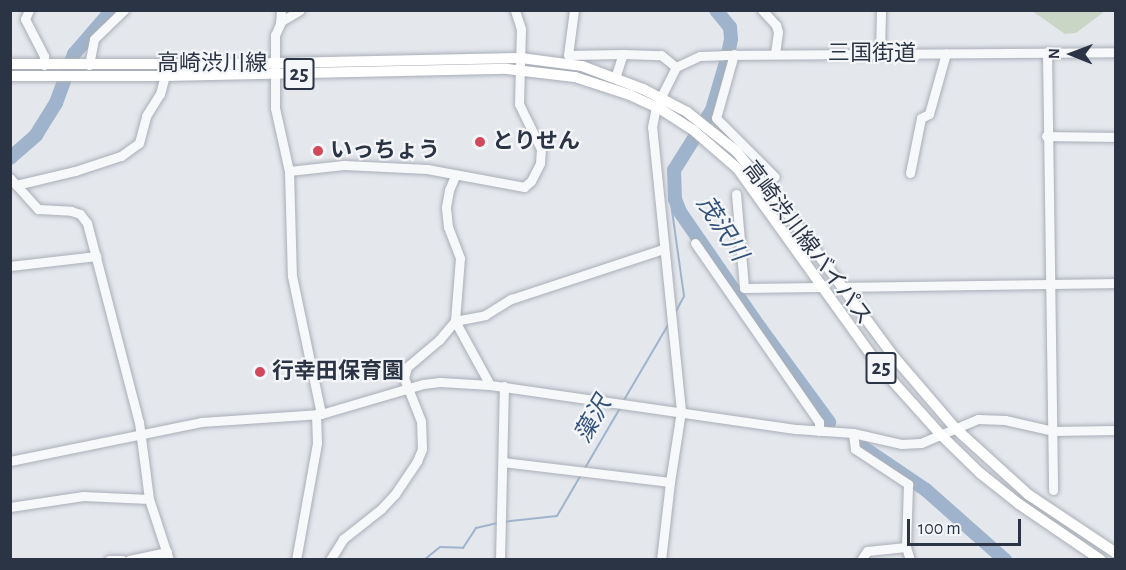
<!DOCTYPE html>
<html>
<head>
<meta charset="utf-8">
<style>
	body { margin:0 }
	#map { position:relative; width:1126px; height:570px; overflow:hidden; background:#e4e7ec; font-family:"Alegreya Sans","Noto Sans JP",sans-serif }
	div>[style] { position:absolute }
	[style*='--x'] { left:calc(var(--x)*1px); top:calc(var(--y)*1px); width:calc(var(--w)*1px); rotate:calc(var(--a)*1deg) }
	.green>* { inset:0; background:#c9d6c5 }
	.stream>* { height:2px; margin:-1px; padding:0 1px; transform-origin:1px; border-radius:1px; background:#9fb4cc }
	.river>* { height:14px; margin:-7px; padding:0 7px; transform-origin:7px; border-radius:7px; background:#9fb4cc }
	.roads { filter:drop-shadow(0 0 2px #a9aeb7) drop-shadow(0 0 2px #a9aeb7) }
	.minor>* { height:9px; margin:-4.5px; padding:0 4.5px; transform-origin:4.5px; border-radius:4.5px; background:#f7f8fa }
	.major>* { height:10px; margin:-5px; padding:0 5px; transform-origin:5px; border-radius:5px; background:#fff }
	.dots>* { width:16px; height:16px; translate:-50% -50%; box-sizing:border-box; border:3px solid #f4f6f9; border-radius:50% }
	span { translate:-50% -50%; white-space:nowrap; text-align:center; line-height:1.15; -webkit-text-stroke:4.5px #f4f6f9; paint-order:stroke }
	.shield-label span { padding:2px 4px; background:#f4f6f9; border:2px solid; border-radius:4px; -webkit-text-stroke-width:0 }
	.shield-label { font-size:21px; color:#2b3445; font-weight:700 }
	.street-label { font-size:22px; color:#2b3445 }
	.poi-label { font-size:22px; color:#2b3445; font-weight:700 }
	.left { translate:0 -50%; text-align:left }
	.water-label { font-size:24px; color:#34527a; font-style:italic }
	.frame { position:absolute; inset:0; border:12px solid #2b3445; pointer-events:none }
	.north { position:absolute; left:1042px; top:24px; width:60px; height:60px; -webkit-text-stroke:4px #f4f6f9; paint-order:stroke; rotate:271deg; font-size:16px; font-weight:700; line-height:24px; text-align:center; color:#2b3445 }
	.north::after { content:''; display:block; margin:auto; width:21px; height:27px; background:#2b3445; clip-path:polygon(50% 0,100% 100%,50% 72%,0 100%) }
	.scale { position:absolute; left:907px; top:519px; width:114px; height:27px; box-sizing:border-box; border:3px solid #2b3445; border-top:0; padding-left:8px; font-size:18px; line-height:21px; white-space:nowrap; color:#2b3445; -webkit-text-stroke:4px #f4f6f9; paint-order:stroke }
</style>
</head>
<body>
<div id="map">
	<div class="green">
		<div style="clip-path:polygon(1032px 11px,1105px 11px,1076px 33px,1065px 34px)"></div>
	</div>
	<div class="stream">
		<div style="--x:674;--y:315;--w:21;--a:-62"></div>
		<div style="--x:684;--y:296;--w:94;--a:-98"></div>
		<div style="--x:671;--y:203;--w:6;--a:-45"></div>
		<div style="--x:624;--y:400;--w:87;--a:-59.6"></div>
		<div style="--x:585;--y:468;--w:69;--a:-59.7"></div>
		<div style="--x:502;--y:522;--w:55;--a:-6.2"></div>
		<div style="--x:557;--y:516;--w:48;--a:-59.7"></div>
		<div style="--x:424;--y:560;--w:21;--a:-39"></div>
		<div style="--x:440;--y:547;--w:23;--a:2"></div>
		<div style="--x:463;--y:548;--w:24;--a:-57"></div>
		<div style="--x:476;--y:528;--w:22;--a:-13"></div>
	</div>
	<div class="river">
		<div style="--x:716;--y:10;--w:22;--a:51"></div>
		<div style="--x:730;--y:27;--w:12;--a:85"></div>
		<div style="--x:731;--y:39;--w:20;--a:101"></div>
		<div style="--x:727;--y:59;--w:53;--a:106.4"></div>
		<div style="--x:712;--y:110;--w:71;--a:122.3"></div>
		<div style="--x:674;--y:170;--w:29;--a:88"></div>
		<div style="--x:675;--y:199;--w:14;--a:69"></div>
		<div style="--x:680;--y:212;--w:141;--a:55.4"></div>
		<div style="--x:760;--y:328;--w:117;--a:53.7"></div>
		<div style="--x:10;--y:158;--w:35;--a:-41"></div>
		<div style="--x:36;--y:135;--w:38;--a:-58"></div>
		<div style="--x:56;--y:103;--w:52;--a:-69.8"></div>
		<div style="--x:74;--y:54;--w:58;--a:-49.2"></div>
		<div style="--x:864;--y:448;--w:75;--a:34.1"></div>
		<div style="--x:926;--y:490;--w:106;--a:41.5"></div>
	</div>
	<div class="roads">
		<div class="minor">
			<div style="--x:29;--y:10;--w:10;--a:114"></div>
			<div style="--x:25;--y:19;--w:42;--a:62.8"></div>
			<div style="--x:44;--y:56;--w:9;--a:90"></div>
			<div style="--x:281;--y:10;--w:14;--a:94"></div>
			<div style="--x:280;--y:24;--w:12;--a:114"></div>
			<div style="--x:275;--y:35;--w:73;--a:90"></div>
			<div style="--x:275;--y:108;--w:65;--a:77.5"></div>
			<div style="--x:289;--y:171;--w:105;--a:88.4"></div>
			<div style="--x:292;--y:276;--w:141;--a:78.1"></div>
			<div style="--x:574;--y:10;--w:45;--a:97.6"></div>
			<div style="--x:568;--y:55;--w:55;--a:-1"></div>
			<div style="--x:762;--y:10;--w:21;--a:47"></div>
			<div style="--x:776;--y:25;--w:7;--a:74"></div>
			<div style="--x:778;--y:32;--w:22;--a:98"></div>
			<div style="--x:280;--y:22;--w:23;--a:-31"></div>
			<div style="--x:1047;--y:52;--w:438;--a:89.2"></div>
			<div style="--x:734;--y:54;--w:66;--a:105.7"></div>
			<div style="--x:716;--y:118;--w:83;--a:45"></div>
			<div style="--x:880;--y:54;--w:44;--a:-88.7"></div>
			<div style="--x:89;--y:65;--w:26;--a:-79"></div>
			<div style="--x:94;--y:39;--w:42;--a:-44"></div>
			<div style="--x:615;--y:78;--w:25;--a:-72"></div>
			<div style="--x:623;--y:54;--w:38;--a:2"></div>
			<div style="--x:661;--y:55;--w:19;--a:39"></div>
			<div style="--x:1046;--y:136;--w:70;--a:0.8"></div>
			<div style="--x:289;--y:171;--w:55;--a:-6.2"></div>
			<div style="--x:344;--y:165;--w:83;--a:2.8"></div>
			<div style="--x:427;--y:169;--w:99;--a:10.5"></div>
			<div style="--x:524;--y:187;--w:9;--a:-41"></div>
			<div style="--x:531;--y:181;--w:20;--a:-63"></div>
			<div style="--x:540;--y:163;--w:14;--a:-86"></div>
			<div style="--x:541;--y:149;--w:50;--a:-116.1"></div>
			<div style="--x:519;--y:104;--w:75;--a:-88.5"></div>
			<div style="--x:521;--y:29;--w:20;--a:-108"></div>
			<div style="--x:910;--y:173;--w:56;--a:-78.7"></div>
			<div style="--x:921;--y:118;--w:9;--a:-27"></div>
			<div style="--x:929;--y:114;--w:63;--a:-74.4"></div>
			<div style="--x:10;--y:178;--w:42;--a:47.9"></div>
			<div style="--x:38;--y:209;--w:33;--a:3"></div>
			<div style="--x:71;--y:211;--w:9;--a:18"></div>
			<div style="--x:80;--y:214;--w:11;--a:52"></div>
			<div style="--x:87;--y:223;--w:206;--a:75.4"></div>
			<div style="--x:139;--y:422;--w:78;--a:82.6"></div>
			<div style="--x:149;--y:499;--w:64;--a:71.8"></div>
			<div style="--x:16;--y:185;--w:61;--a:-13.3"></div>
			<div style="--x:75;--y:171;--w:48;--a:-18.1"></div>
			<div style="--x:121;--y:156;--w:22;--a:-36"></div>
			<div style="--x:139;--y:143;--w:28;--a:-75"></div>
			<div style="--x:146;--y:116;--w:26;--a:-58"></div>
			<div style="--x:160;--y:94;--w:31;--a:-75"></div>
			<div style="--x:736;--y:194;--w:94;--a:85.1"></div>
			<div style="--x:744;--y:288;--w:77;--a:-0.7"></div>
			<div style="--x:695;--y:243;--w:218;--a:55.3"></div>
			<div style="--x:819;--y:422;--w:9;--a:90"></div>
			<div style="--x:10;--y:266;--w:87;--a:-6.6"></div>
			<div style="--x:842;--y:287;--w:274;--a:-0.8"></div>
			<div style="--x:490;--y:385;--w:73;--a:-118.7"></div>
			<div style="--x:455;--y:321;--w:31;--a:-11"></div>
			<div style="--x:485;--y:315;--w:31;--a:-32"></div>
			<div style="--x:511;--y:299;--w:160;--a:-18.2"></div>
			<div style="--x:853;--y:433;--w:16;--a:83"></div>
			<div style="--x:855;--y:449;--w:64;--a:33.4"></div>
			<div style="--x:908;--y:484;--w:63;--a:91.8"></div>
			<div style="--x:906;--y:547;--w:14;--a:73"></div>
			<div style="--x:10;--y:461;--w:195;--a:-11.5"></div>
			<div style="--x:201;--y:422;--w:120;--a:-3.8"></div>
			<div style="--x:321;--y:414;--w:106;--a:-16.4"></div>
			<div style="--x:423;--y:384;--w:17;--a:-7"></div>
			<div style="--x:440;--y:382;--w:50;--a:3.4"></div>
			<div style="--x:490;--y:385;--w:310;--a:8.2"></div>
			<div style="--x:797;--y:429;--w:56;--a:4.1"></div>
			<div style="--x:853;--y:433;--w:49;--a:12.9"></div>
			<div style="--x:901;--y:444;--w:20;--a:-3"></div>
			<div style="--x:921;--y:443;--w:62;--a:-22.8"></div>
			<div style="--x:978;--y:419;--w:27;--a:2"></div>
			<div style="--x:1005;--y:420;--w:49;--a:12.9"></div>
			<div style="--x:1053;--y:431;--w:63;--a:-0.9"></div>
			<div style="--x:503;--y:462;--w:168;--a:6.8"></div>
			<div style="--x:10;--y:507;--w:74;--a:-8.6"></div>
			<div style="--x:83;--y:496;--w:66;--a:2.6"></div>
			<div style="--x:109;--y:560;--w:13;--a:0"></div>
			<div style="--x:129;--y:560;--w:39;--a:-12"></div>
			<div style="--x:296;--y:560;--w:119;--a:-79.8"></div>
			<div style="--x:317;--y:443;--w:29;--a:-92"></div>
			<div style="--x:330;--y:560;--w:25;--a:-58"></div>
			<div style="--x:343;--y:539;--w:48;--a:-38.3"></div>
			<div style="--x:381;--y:509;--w:21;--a:-47"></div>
			<div style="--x:395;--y:494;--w:40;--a:-56"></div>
			<div style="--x:417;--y:461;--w:13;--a:-67"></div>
			<div style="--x:422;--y:449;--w:28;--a:-92"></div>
			<div style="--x:421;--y:421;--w:46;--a:-111.6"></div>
			<div style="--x:404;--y:378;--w:11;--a:-75"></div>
			<div style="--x:407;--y:367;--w:42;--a:-40.2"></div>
			<div style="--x:439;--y:340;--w:25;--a:-50"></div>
			<div style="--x:455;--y:321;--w:63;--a:-85.5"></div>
			<div style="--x:460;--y:258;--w:33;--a:-111"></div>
			<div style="--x:448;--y:227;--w:20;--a:-96"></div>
			<div style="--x:446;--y:207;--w:17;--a:-80"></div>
			<div style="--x:449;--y:190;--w:15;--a:-67"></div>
			<div style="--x:500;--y:560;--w:174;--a:-88.7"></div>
			<div style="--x:661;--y:560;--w:79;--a:-83.4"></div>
			<div style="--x:670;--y:482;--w:72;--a:-81.2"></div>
			<div style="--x:681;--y:411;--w:285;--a:-95.8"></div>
			<div style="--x:652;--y:127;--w:20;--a:-79"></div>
			<div style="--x:656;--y:107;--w:45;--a:-63.4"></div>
			<div style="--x:676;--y:67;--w:26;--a:-25"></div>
			<div style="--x:700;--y:56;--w:23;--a:-2"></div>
			<div style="--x:723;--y:55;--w:393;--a:-0.4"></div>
			<div style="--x:861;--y:560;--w:11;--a:-56"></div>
			<div style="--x:867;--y:551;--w:39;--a:-6"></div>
		</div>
		<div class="major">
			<div style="--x:10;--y:64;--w:223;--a:0"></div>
			<div style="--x:233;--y:64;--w:288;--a:-1.2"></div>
			<div style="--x:521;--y:58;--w:62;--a:7.5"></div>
			<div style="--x:582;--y:66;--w:65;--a:20.7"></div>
			<div style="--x:643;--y:89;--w:50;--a:27.6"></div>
			<div style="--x:687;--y:112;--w:63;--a:38.5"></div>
			<div style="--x:736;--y:151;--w:83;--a:50.4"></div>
			<div style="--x:789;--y:215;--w:178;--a:53.5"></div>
			<div style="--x:895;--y:358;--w:92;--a:49.4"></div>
			<div style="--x:955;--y:428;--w:100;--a:42.2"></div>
			<div style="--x:1029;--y:495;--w:105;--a:33.7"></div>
			<div style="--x:10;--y:76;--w:154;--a:0"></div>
			<div style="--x:164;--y:76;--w:343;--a:-1.2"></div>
			<div style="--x:507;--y:69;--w:68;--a:6.7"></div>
			<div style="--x:575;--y:77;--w:58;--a:18.1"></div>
			<div style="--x:630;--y:95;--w:35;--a:25"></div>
			<div style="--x:662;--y:110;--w:37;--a:33"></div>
			<div style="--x:693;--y:130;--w:60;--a:40.9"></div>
			<div style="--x:738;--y:169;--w:244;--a:54.4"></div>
			<div style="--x:880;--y:367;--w:91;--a:48.1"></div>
			<div style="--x:941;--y:435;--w:54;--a:44.3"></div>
			<div style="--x:980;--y:473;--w:50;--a:38.5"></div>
			<div style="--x:1019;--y:504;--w:99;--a:34.3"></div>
		</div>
	</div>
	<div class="dots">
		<div style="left:480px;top:142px;background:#d1495b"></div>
		<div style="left:318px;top:151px;background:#d1495b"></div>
		<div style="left:260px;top:372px;background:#d1495b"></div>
	</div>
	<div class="shield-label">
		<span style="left:299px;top:74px">25</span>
		<span style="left:881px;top:368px">25</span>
	</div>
	<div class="street-label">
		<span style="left:872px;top:54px">三国街道</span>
		<span style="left:212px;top:64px">高崎渋川線</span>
		<span style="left:807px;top:243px;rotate:53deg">高崎渋川線バイパス</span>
	</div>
	<div class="poi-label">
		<span class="left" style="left:492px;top:142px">とりせん</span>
		<span class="left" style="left:330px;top:151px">いっちょう</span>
		<span class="left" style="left:272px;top:372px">行幸田保育園</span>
	</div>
	<div class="water-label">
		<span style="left:721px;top:229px;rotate:57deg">茂沢川</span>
		<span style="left:594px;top:420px;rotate:-60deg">藻沢</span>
	</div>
	<div class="frame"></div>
	<div class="north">N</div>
	<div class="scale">100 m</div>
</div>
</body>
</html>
